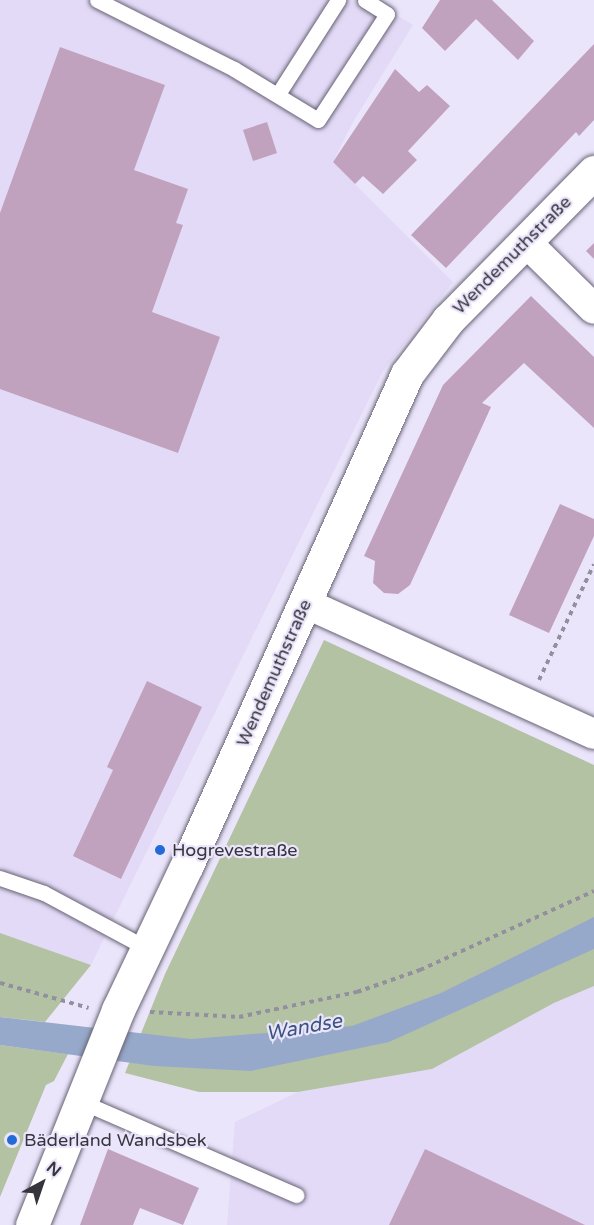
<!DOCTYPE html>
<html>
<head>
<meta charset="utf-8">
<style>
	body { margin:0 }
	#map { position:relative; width:594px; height:1225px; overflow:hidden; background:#ebe5fb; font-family:"Varela Round",sans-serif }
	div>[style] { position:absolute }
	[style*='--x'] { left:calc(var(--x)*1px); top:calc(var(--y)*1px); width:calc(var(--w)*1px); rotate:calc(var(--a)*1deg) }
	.built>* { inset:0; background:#e3daf7 }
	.green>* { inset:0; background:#b4c2a4 }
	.water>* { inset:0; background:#96a9ca }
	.building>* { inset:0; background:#c1a2be }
	.path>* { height:4px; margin-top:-2px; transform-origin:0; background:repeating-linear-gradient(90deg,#938f9e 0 4.5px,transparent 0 9px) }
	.roads { filter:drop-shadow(0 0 2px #676274) drop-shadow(0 0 2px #676274) }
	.lane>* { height:15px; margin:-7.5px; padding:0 7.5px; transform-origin:7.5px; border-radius:7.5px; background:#fff }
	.street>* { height:30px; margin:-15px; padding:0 15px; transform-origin:15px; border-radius:15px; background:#fff }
	.secondary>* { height:33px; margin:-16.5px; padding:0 16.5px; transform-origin:16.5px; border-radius:16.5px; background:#fff }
	.dots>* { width:16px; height:16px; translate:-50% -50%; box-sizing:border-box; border:3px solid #ebe5fb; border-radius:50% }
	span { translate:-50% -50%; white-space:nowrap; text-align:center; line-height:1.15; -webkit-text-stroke:4.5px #ebe5fb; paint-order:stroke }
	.street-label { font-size:18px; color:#36343c }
	.poi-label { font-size:18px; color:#36343c }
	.left { translate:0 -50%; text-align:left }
	.water-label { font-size:20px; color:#3a5482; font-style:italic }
	.north { position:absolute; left:12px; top:1153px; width:60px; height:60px; -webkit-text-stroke:4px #ebe5fb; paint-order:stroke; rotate:40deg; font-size:16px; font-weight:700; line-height:24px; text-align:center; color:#36343c }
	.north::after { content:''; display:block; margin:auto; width:21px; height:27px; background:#36343c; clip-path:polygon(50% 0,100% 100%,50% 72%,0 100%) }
</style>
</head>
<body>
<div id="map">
	<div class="built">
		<div style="clip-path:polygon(0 0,372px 0,413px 25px,353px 122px,333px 162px,453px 282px,383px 371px,91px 965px,0 933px)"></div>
		<div style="clip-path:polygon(594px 986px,594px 1225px,227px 1225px,235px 1122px,298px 1092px,432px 1069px,554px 1003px)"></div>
	</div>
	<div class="green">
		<div style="clip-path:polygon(324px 640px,594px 765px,594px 986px,554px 1003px,432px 1069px,298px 1092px,199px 1092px,125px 1073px,165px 974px)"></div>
		<div style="clip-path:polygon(0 933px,91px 965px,45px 1022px,0 1017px)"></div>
		<div style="clip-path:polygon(0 1045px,68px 1054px,54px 1081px,46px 1085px,0 1197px)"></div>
	</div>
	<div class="water">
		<div style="clip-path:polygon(594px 917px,594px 949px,389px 1042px,251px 1071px,154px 1066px,0 1045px,0 1017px,191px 1039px,352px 1026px,441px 993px)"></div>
	</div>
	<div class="building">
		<div style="clip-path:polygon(440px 0,492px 0,534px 41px,518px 60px,476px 19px,445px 51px,422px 28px)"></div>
		<div style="clip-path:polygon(594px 44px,594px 120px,579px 136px,576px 132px,446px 268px,411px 235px)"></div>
		<div style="clip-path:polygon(60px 47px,165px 85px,134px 170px,188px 189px,176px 223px,183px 225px,152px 312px,220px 337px,178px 453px,0 389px,0 213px)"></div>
		<div style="clip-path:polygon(395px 69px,419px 92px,427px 85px,450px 106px,408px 151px,417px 160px,383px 194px,363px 176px,355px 184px,333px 162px)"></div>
		<div style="clip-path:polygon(267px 122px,277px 153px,253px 161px,243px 130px)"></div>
		<div style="clip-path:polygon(594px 243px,594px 259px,586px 251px)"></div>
		<div style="clip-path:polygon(531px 296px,594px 357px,594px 428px,524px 363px,482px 403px,491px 407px,410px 585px,398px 594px,384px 593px,373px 583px,375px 561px,364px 556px,443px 385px)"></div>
		<div style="clip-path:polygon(560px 504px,594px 519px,594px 536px,549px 633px,509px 615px)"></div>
		<div style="clip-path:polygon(147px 681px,202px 707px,121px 879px,73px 856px,113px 770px,107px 767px)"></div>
		<div style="clip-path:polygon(108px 1149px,199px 1188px,183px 1225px,140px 1208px,133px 1225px,80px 1225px)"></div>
		<div style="clip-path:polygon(425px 1149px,585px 1225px,389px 1225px)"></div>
	</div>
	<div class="path">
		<div style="--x:539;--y:680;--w:128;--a:-64.6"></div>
		<div style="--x:0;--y:983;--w:92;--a:15.7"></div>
		<div style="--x:150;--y:1012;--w:89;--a:3.2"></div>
		<div style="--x:239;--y:1017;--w:121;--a:-12"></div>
		<div style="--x:357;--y:992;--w:67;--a:-19.2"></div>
		<div style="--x:420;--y:970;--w:191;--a:-24.4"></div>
	</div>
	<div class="roads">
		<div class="lane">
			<div style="--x:97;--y:0;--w:153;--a:26.7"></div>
			<div style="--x:234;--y:69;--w:98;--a:31.3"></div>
			<div style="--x:318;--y:120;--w:126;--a:-56.9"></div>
			<div style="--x:387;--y:14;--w:26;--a:-148"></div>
			<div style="--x:278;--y:94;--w:112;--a:-57.4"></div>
			<div style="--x:0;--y:878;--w:46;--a:18.8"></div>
			<div style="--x:44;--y:893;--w:118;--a:28.3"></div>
			<div style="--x:80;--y:1101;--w:236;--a:23.5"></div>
		</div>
		<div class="street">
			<div style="--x:526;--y:242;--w:95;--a:44.6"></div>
			<div style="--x:305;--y:603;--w:317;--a:24.4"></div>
		</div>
		<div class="secondary">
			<div style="--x:32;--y:1225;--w:232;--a:-68.2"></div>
			<div style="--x:118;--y:1010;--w:161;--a:-64.6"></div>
			<div style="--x:187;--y:865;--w:538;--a:-65.86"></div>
			<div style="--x:407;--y:374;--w:68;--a:-52.8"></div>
			<div style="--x:448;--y:320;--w:208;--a:-45.4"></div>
		</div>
	</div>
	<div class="dots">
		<div style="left:160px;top:850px;background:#246bd7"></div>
		<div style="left:12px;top:1140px;background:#246bd7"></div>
	</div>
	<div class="street-label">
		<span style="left:512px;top:255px;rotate:-45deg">Wendemuthstraße</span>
		<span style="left:274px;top:673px;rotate:-66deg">Wendemuthstraße</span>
	</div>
	<div class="poi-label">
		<span class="left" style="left:172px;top:850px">Hogrevestraße</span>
		<span class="left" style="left:24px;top:1140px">Bäderland Wandsbek</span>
	</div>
	<div class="water-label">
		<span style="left:304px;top:1028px;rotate:-10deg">Wandse</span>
	</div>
	<div class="north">N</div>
</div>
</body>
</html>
